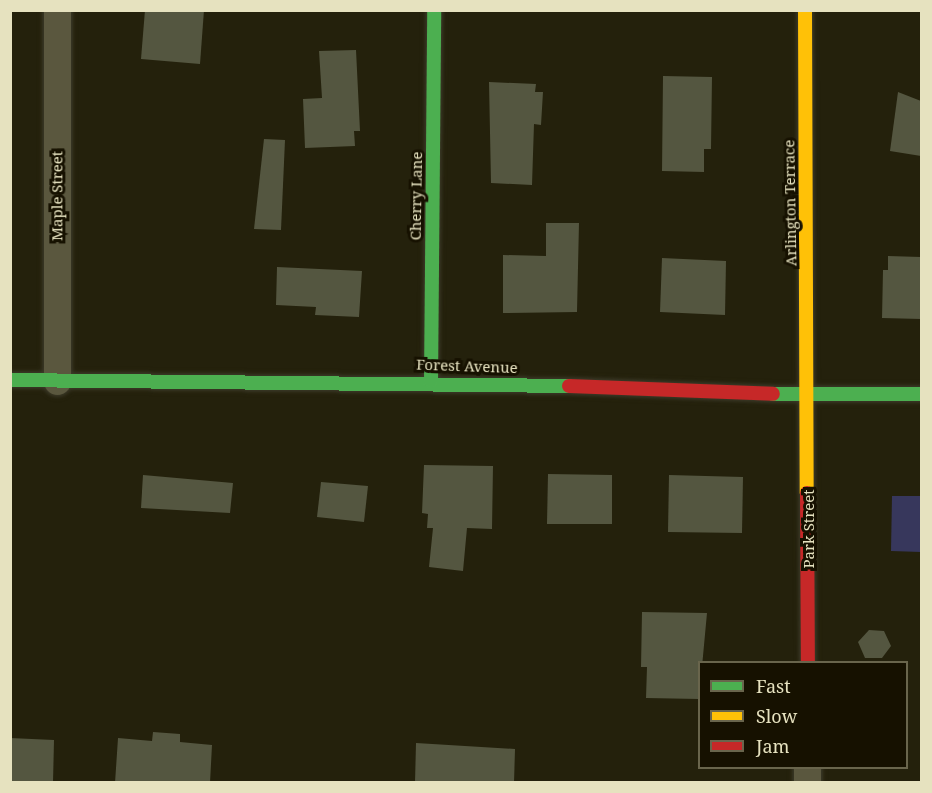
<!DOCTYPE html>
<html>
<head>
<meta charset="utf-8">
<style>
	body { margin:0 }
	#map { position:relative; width:932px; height:793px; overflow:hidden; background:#24210c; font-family:"Noto Serif",serif }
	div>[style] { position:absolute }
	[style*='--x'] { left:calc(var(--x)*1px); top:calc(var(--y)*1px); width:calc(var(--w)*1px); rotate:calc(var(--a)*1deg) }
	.green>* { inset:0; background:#37375c }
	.building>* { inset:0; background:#545640 }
	.roads { filter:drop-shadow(0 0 2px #3d3b2a) drop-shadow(0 0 2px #3d3b2a) }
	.street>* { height:27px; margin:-13.5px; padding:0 13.5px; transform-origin:13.5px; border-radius:13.5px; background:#5a573e }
	.fast>* { height:14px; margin:-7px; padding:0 7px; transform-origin:7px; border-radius:7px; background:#4caf50 }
	.slow>* { height:14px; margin:-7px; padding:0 7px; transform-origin:7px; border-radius:7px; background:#ffc107 }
	.jam>* { height:14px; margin:-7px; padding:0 7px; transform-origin:7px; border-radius:7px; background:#c62828 }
	span { translate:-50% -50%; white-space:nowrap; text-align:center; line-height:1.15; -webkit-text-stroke:6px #161100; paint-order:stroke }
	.street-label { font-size:15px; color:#e6e2bf }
	.frame { position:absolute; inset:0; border:12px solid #e6e2bf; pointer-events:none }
	.legend { position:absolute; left:698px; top:661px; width:210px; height:108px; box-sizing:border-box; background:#161100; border:2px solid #69654c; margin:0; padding:8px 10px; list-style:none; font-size:18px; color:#e6e2bf }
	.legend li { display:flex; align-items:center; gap:12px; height:30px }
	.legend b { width:30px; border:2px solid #69654c }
</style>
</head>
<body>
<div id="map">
	<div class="green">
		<div style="clip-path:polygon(892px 496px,921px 496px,921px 552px,891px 551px)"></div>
	</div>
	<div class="building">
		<div style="clip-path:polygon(145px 10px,204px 10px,200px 64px,141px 59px)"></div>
		<div style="clip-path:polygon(356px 50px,360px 131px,354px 131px,355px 146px,305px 148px,303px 99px,322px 98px,319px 51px)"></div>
		<div style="clip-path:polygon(663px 76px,712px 77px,711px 149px,704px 149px,704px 172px,662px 171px)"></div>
		<div style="clip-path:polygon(489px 82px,536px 84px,535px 92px,543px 92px,541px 125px,534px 124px,532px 185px,491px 183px)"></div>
		<div style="clip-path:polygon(898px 92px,921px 101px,921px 156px,890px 151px)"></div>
		<div style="clip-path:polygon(264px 139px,285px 140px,281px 230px,254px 229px)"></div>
		<div style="clip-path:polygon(546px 223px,579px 223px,577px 312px,503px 313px,503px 255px,546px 256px)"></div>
		<div style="clip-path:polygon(888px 256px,921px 257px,921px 319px,882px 318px,883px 270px,888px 270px)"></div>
		<div style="clip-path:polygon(662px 258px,726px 261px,725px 315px,660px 312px)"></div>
		<div style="clip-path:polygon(277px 267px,362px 271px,359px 317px,315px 315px,316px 307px,276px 305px)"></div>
		<div style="clip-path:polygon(424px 465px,493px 466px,492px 529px,467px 528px,463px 571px,429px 567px,433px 528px,427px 528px,428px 514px,422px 513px)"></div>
		<div style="clip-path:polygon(548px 474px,612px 475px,612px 524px,547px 524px)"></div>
		<div style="clip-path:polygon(143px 475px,233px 483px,230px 513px,141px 508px)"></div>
		<div style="clip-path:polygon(669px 475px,743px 477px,742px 533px,668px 532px)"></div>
		<div style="clip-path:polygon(321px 482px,368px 486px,364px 522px,317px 517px)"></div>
		<div style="clip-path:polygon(642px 612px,707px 613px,699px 699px,646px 698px,647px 667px,641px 667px)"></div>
		<div style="clip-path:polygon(869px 630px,884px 631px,891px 646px,882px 658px,865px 658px,858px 642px)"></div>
		<div style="clip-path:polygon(153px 732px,180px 734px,180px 742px,212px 745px,210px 783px,115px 783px,118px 738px,152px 741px)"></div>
		<div style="clip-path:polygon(10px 738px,54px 740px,53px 783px,10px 783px)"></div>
		<div style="clip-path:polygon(416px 743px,515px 749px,514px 783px,415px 783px)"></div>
	</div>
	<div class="roads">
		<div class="street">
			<div style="--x:57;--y:10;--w:371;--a:90"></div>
			<div style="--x:807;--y:782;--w:14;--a:-90"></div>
		</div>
		<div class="fast">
			<div style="--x:10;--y:380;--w:559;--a:0.61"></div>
			<div style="--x:431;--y:381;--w:371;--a:-89.5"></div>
			<div style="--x:773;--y:394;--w:149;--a:0"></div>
		</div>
		<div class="slow">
			<div style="--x:805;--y:10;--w:483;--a:89.8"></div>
		</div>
		<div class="jam">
			<div style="--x:569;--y:386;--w:204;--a:2.2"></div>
			<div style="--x:807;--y:493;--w:169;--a:89.7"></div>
		</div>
	</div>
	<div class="street-label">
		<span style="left:57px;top:196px;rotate:-90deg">Maple Street</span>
		<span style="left:416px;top:196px;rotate:-89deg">Cherry Lane</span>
		<span style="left:790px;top:203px;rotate:-91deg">Arlington Terrace</span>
		<span style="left:467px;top:366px;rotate:2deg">Forest Avenue</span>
		<span style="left:809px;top:529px;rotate:-90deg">Park Street</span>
	</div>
	<div class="frame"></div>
	<ul class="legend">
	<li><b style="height:8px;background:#4caf50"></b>Fast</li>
	<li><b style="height:8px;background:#ffc107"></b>Slow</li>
	<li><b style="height:8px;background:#c62828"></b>Jam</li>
	</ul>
</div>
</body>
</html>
